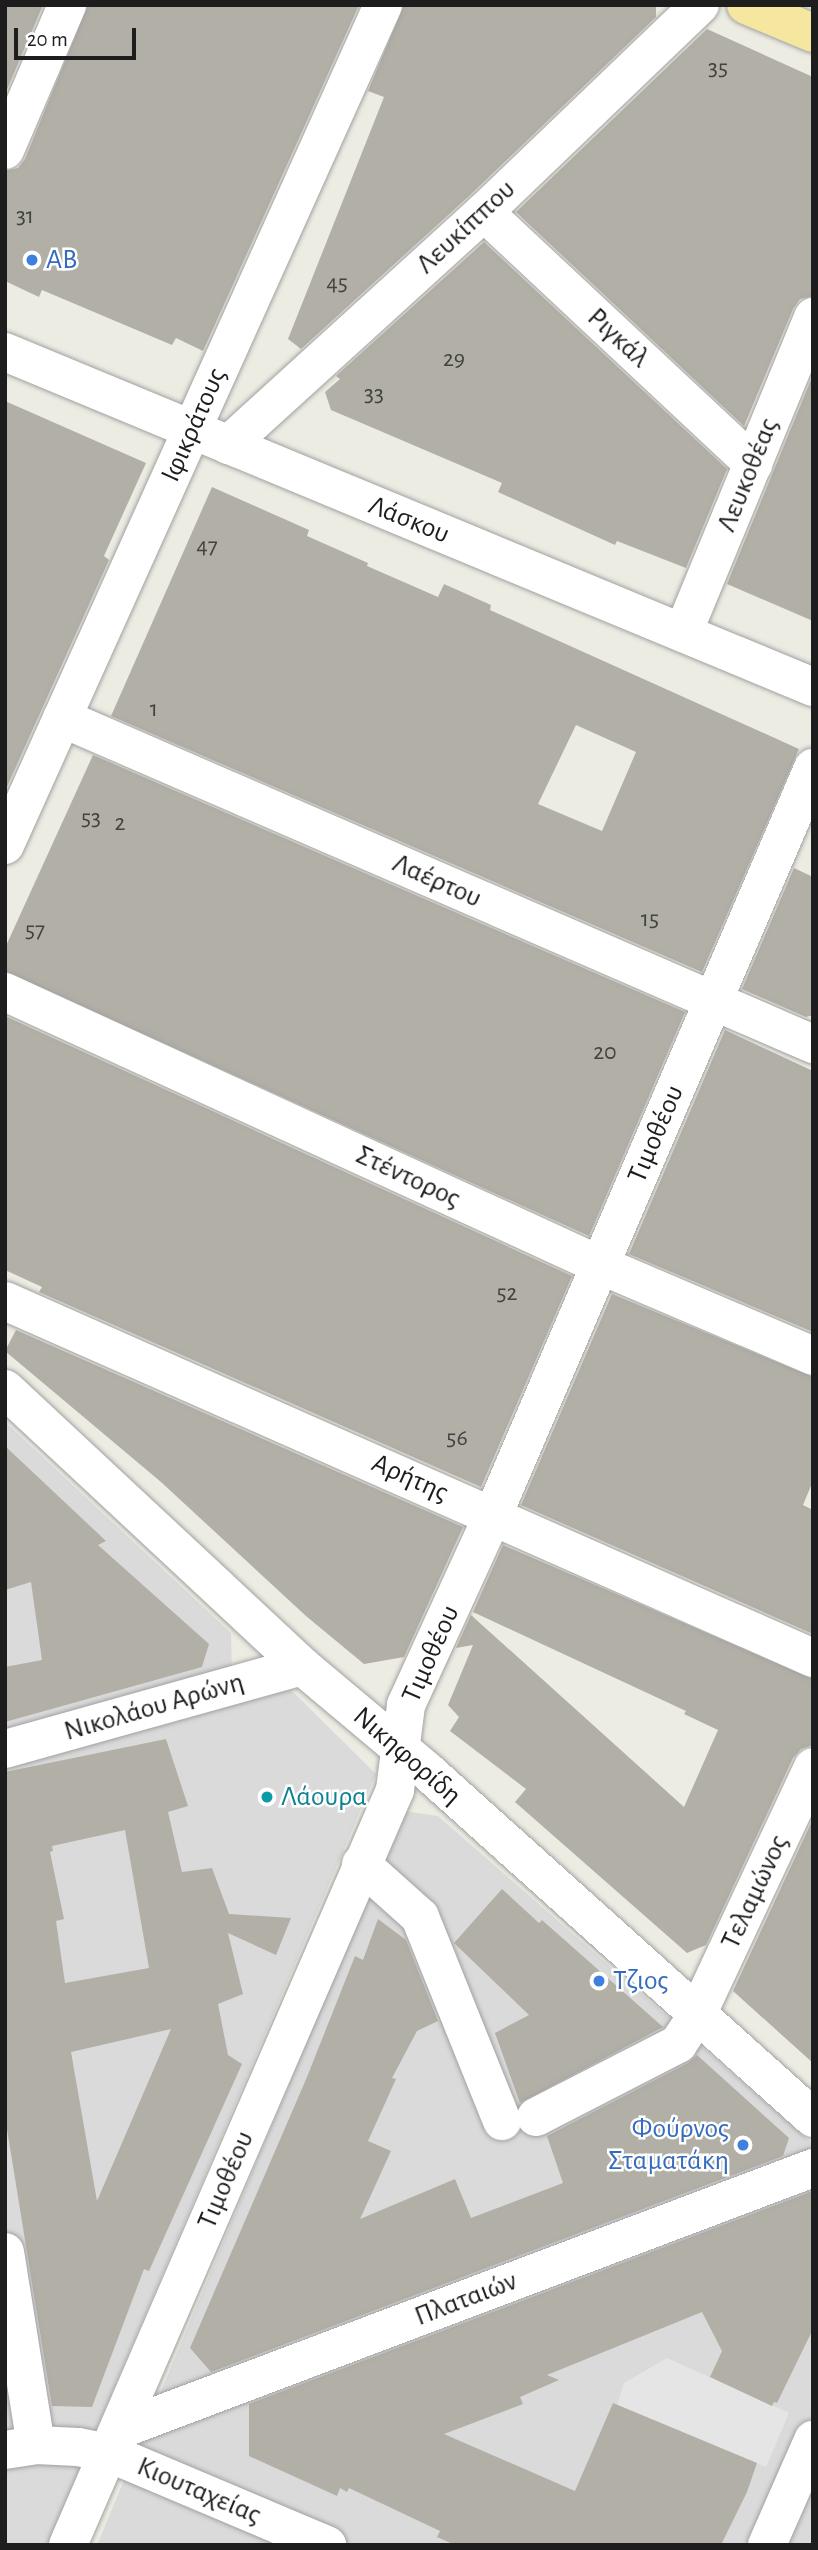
<!DOCTYPE html>
<html>
<head>
<meta charset="utf-8">
<style>
	body { margin:0 }
	#map { position:relative; width:818px; height:2550px; overflow:hidden; background:#edece3; font-family:"Alegreya Sans",sans-serif }
	div>[style] { position:absolute }
	[style*='--x'] { left:calc(var(--x)*1px); top:calc(var(--y)*1px); width:calc(var(--w)*1px); rotate:calc(var(--a)*1deg) }
	.residential>* { inset:0; background:#dbdada }
	.parking>* { inset:0; background:#e5e5e5 }
	.building>* { inset:0; background:#b2afa6 }
	.roads { filter:drop-shadow(0 0 2px #a1a1a1) drop-shadow(0 0 2px #a1a1a1) }
	.minor>* { height:38px; margin:-19px; padding:0 19px; transform-origin:19px; border-radius:19px; background:#fff }
	.major>* { height:38px; margin:-19px; padding:0 19px; transform-origin:19px; border-radius:19px; background:#f5e6a0 }
	.dots>* { width:19px; height:19px; translate:-50% -50%; box-sizing:border-box; border:4px solid #fff; border-radius:50% }
	span { translate:-50% -50%; white-space:nowrap; text-align:center; line-height:1.15; -webkit-text-stroke:5px #fff; paint-order:stroke }
	.number-label { font-size:24px; color:#42423f }
	.number-label span { -webkit-text-stroke-width:0 }
	.street-label { font-size:28px; color:#1d1d1d }
	.shop-label { font-size:28px; color:#366cbe }
	.left { translate:0 -50%; text-align:left }
	.right { translate:-100% -50%; text-align:right }
	.culture-label { font-size:28px; color:#0d838f }
	.frame { position:absolute; inset:0; border:7px solid #1d1d1d; pointer-events:none }
	.scale { position:absolute; left:14px; top:28px; width:122px; height:32px; box-sizing:border-box; border:4px solid #1d1d1d; border-top:0; padding-left:9px; font-size:21px; line-height:24px; white-space:nowrap; color:#1d1d1d; -webkit-text-stroke:5px #fff; paint-order:stroke }
</style>
</head>
<body>
<div id="map">
	<div class="residential">
		<div style="clip-path:polygon(5px 1422px,231px 1633px,232px 1677px,5px 1736px)"></div>
		<div style="clip-path:polygon(291px 1690px,376px 1774px,47px 2545px,5px 2545px,5px 1762px)"></div>
		<div style="clip-path:polygon(403px 1811px,438px 1816px,813px 2144px,813px 2545px,97px 2545px)"></div>
	</div>
	<div class="parking">
		<div style="clip-path:polygon(667px 2358px,789px 2413px,766px 2467px,617px 2405px,624px 2383px)"></div>
	</div>
	<div class="building">
		<div style="clip-path:polygon(5px 5px,43px 5px,5px 94px)"></div>
		<div style="clip-path:polygon(88px 5px,359px 5px,203px 351px,176px 338px,172px 345px,42px 290px,39px 297px,5px 281px,5px 171px,18px 168px,25px 159px)"></div>
		<div style="clip-path:polygon(404px 5px,656px 5px,656px 17px,469px 196px,301px 349px,288px 339px,384px 97px,368px 91px)"></div>
		<div style="clip-path:polygon(707px 29px,813px 77px,813px 296px,800px 299px,793px 309px,744px 426px,516px 212px)"></div>
		<div style="clip-path:polygon(484px 242px,727px 469px,686px 568px,617px 541px,615px 545px,498px 492px,502px 483px,331px 410px,325px 392px,340px 379px,336px 376px)"></div>
		<div style="clip-path:polygon(813px 375px,813px 621px,727px 584px)"></div>
		<div style="clip-path:polygon(5px 401px,146px 463px,104px 556px,109px 560px,5px 791px)"></div>
		<div style="clip-path:polygon(evenodd,212px 487px,309px 530px,307px 536px,368px 563px,367px 566px,438px 597px,444px 584px,491px 605px,490px 610px,799px 749px,702px 972px,111px 716px,212px 487px,576px 725px,636px 752px,602px 831px,538px 804px,576px 725px)"></div>
		<div style="clip-path:polygon(93px 755px,685px 1012px,589px 1236px,5px 971px,5px 948px)"></div>
		<div style="clip-path:polygon(794px 868px,813px 877px,813px 1015px,806px 1017px,742px 989px)"></div>
		<div style="clip-path:polygon(5px 1016px,572px 1276px,481px 1487px,39px 1292px,42px 1287px,5px 1270px)"></div>
		<div style="clip-path:polygon(725px 1030px,813px 1071px,813px 1332px,629px 1254px)"></div>
		<div style="clip-path:polygon(612px 1294px,813px 1377px,813px 1481px,803px 1505px,813px 1510px,813px 1634px,521px 1505px)"></div>
		<div style="clip-path:polygon(16px 1330px,463px 1527px,404px 1657px,364px 1664px,306px 1616px,161px 1482px,5px 1351px)"></div>
		<div style="clip-path:polygon(5px 1446px,106px 1541px,98px 1545px,209px 1644px,202px 1667px,5px 1722px,5px 1667px,42px 1660px,31px 1582px,5px 1590px)"></div>
		<div style="clip-path:polygon(503px 1545px,813px 1679px,813px 1745px,801px 1749px,793px 1758px,706px 1945px,687px 1953px,515px 1802px,526px 1789px,450px 1731px,459px 1717px,448px 1705px,473px 1645px,456px 1648px,471px 1615px,684px 1807px,718px 1730px,684px 1714px,686px 1711px,473px 1612px)"></div>
		<div style="clip-path:polygon(evenodd,166px 1739px,188px 1806px,168px 1812px,182px 1872px,212px 1868px,229px 1914px,291px 1918px,276px 1955px,228px 1933px,243px 1994px,218px 2004px,228px 2055px,242px 2064px,149px 2271px,144px 2269px,92px 2407px,52px 2406px,5px 2117px,5px 1772px,166px 1739px,125px 1830px,149px 1968px,65px 1983px,56px 1921px,64px 1919px,50px 1852px,53px 1851px,52px 1846px,125px 1830px,166px 1739px,171px 2029px,97px 2201px,71px 2052px,171px 2029px)"></div>
		<div style="clip-path:polygon(813px 1819px,813px 2063px,733px 1991px)"></div>
		<div style="clip-path:polygon(502px 1889px,539px 1923px,542px 1920px,663px 2027px,520px 2103px,495px 2033px,529px 2015px,454px 1943px)"></div>
		<div style="clip-path:polygon(378px 1919px,406px 1940px,438px 2021px,417px 2031px,392px 2078px,396px 2079px,368px 2141px,391px 2151px,360px 2219px,455px 2179px,471px 2218px,563px 2183px,547px 2136px,688px 2063px,697px 2055px,789px 2138px,783px 2156px,211px 2372px,190px 2348px,307px 2077px,355px 1956px,363px 1960px)"></div>
		<div style="clip-path:polygon(813px 2191px,813px 2329px,777px 2403px,774px 2402px,772px 2406px,710px 2377px,722px 2351px,702px 2312px,547px 2375px,559px 2380px,520px 2397px,523px 2404px,444px 2434px,575px 2491px,613px 2403px,757px 2463px,747px 2492px,721px 2545px,455px 2545px,437px 2537px,440px 2531px,349px 2488px,347px 2492px,340px 2488px,337px 2496px,249px 2456px,249px 2404px)"></div>
	</div>
	<div class="roads">
		<div class="minor">
			<div style="--x:5;--y:150;--w:158;--a:-66.8"></div>
			<div style="--x:484;--y:212;--w:369;--a:43.1"></div>
			<div style="--x:5;--y:352;--w:875;--a:22.52"></div>
			<div style="--x:228;--y:445;--w:346;--a:-42.3"></div>
			<div style="--x:484;--y:212;--w:299;--a:-43.8"></div>
			<div style="--x:683;--y:633;--w:342;--a:-67.6"></div>
			<div style="--x:62;--y:718;--w:819;--a:23.47"></div>
			<div style="--x:5;--y:845;--w:921;--a:-65.77"></div>
			<div style="--x:5;--y:992;--w:655;--a:24.65"></div>
			<div style="--x:600;--y:1265;--w:232;--a:23.1"></div>
			<div style="--x:5;--y:1301;--w:883;--a:23.84"></div>
			<div style="--x:5;--y:1389;--w:406;--a:43"></div>
			<div style="--x:302;--y:1666;--w:163;--a:40"></div>
			<div style="--x:427;--y:1771;--w:519;--a:41.95"></div>
			<div style="--x:5;--y:1749;--w:308;--a:-15.6"></div>
			<div style="--x:361;--y:1864;--w:79;--a:41.9"></div>
			<div style="--x:420;--y:1917;--w:220;--a:68.1"></div>
			<div style="--x:536;--y:2117;--w:160;--a:-27.2"></div>
			<div style="--x:678;--y:2044;--w:32;--a:-56"></div>
			<div style="--x:696;--y:2017;--w:276;--a:-64.9"></div>
			<div style="--x:5;--y:2252;--w:195;--a:80.9"></div>
			<div style="--x:119;--y:2430;--w:742;--a:-20.68"></div>
			<div style="--x:5;--y:2450;--w:31;--a:-9"></div>
			<div style="--x:36;--y:2445;--w:42;--a:2.7"></div>
			<div style="--x:78;--y:2447;--w:32;--a:11"></div>
			<div style="--x:109;--y:2453;--w:237;--a:22.9"></div>
			<div style="--x:68;--y:2545;--w:823;--a:-66.58"></div>
			<div style="--x:395;--y:1790;--w:86;--a:-82.6"></div>
			<div style="--x:406;--y:1705;--w:209;--a:-65.4"></div>
			<div style="--x:493;--y:1515;--w:813;--a:-66.81"></div>
			<div style="--x:767;--y:2545;--w:115;--a:-66.3"></div>
		</div>
		<div class="major">
			<div style="--x:746;--y:5;--w:73;--a:22.7"></div>
		</div>
	</div>
	<div class="dots">
		<div style="left:32px;top:260px;background:#3f7fe0"></div>
		<div style="left:267px;top:1797px;background:#0f9aa8"></div>
		<div style="left:599px;top:1981px;background:#3f7fe0"></div>
		<div style="left:743px;top:2145px;background:#3f7fe0"></div>
	</div>
	<div class="number-label">
		<span style="left:718px;top:69px">35</span>
		<span style="left:25px;top:217px">31</span>
		<span style="left:337px;top:284px">45</span>
		<span style="left:454px;top:360px">29</span>
		<span style="left:374px;top:395px">33</span>
		<span style="left:207px;top:547px">47</span>
		<span style="left:154px;top:710px">1</span>
		<span style="left:91px;top:819px">53</span>
		<span style="left:120px;top:824px">2</span>
		<span style="left:650px;top:920px">15</span>
		<span style="left:35px;top:931px">57</span>
		<span style="left:605px;top:1053px">20</span>
		<span style="left:507px;top:1294px">52</span>
		<span style="left:457px;top:1439px">56</span>
	</div>
	<div class="street-label">
		<span style="left:466px;top:227px;rotate:-43deg">Λευκίππου</span>
		<span style="left:618px;top:338px;rotate:43deg">Ριγκάλ</span>
		<span style="left:194px;top:425px;rotate:-66deg">Ιφικράτους</span>
		<span style="left:748px;top:475px;rotate:-68deg">Λευκοθέας</span>
		<span style="left:409px;top:520px;rotate:22deg">Λάσκου</span>
		<span style="left:437px;top:881px;rotate:24deg">Λαέρτου</span>
		<span style="left:656px;top:1134px;rotate:-67deg">Τιμοθέου</span>
		<span style="left:408px;top:1177px;rotate:25deg">Στέντορος</span>
		<span style="left:410px;top:1478px;rotate:24deg">Αρήτης</span>
		<span style="left:431px;top:1654px;rotate:-66deg">Τιμοθέου</span>
		<span style="left:154px;top:1707px;rotate:-16deg">Νικολάου Αρώνη</span>
		<span style="left:407px;top:1756px;rotate:41deg">Νικηφορίδη</span>
		<span style="left:755px;top:1892px;rotate:-65deg">Τελαμώνος</span>
		<span style="left:226px;top:2180px;rotate:-67deg">Τιμοθέου</span>
		<span style="left:466px;top:2299px;rotate:-21deg">Πλαταιών</span>
		<span style="left:199px;top:2491px;rotate:23deg">Κιουταχείας</span>
	</div>
	<div class="shop-label">
		<span class="left" style="left:46px;top:260px">ΑΒ</span>
		<span class="left" style="left:613px;top:1981px">Τζιος</span>
		<span class="right" style="left:729px;top:2145px">Φούρνος<br>Σταματάκη</span>
	</div>
	<div class="culture-label">
		<span class="left" style="left:281px;top:1797px">Λάουρα</span>
	</div>
	<div class="frame"></div>
	<div class="scale">20 m</div>
</div>
</body>
</html>
